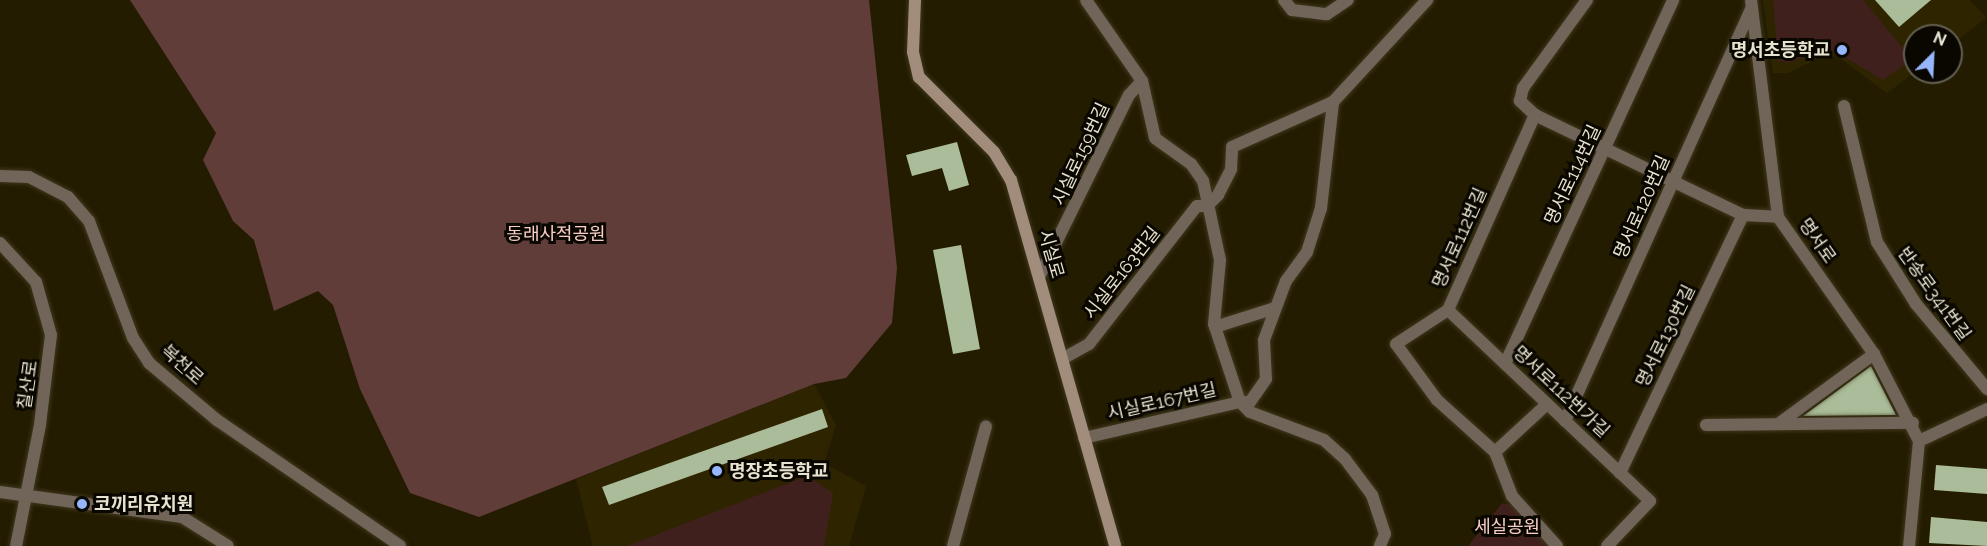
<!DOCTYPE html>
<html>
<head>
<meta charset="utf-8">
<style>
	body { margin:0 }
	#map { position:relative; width:1987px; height:546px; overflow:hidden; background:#231c00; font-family:Raleway,"Noto Sans KR",sans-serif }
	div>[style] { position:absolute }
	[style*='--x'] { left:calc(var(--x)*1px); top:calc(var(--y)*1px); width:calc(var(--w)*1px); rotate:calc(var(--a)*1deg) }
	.built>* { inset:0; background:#2e2500 }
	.green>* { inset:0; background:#40201c }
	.forest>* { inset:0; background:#603d38 }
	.building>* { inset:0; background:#aabc99 }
	.roads { filter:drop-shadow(0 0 2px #3f381d) drop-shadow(0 0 2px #3f381d) }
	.minor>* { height:12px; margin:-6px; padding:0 6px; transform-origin:6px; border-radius:6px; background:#716459 }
	.tertiary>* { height:12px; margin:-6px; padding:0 6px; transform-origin:6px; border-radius:6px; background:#716459 }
	.secondary>* { height:12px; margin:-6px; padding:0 6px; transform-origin:6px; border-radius:6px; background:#a28d7c }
	.dots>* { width:16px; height:16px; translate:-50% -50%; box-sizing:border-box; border:3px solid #0a0700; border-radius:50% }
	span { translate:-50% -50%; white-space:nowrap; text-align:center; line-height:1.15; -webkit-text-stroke:6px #0a0700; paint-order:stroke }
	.poi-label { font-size:18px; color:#e8e3d1; font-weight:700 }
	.right { translate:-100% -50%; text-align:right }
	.left { translate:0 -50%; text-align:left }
	.street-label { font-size:18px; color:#e8e3d1 }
	.park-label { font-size:18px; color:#f9cec8 }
	.north { position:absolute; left:1903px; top:24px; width:60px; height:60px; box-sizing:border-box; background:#0a0700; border:2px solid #635f54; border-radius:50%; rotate:24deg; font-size:16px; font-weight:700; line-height:24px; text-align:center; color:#e8e3d1 }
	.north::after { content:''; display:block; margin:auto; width:21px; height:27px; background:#95b6fd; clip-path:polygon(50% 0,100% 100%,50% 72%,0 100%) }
</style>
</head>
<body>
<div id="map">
	<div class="built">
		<div style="clip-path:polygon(1763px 0,1970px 0,1986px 18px,1951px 45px,1951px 36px,1915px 36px,1915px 72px,1887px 93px,1837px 56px,1819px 58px,1788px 73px,1773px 73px)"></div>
		<div style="clip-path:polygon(814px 384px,836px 425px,824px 463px,866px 486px,849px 546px,593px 546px,576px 479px)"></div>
	</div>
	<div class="green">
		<div style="clip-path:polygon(1773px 0,1863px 0,1912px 59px,1883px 80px,1836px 52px,1818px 52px,1788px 63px,1778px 60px)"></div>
		<div style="clip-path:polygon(807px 476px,833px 493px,824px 546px,627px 546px)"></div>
		<div style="clip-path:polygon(1502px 503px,1515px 506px,1551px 546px,1468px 546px)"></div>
	</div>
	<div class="forest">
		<div style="clip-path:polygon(130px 0,869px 0,897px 268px,892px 323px,846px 378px,814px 384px,479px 517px,410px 493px,360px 389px,333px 305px,318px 291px,274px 311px,254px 240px,233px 221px,203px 160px,216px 133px)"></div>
	</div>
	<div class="building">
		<div style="clip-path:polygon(1875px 0,1931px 0,1899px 27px)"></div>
		<div style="clip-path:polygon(957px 142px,969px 185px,949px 191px,942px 168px,912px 176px,906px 155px)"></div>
		<div style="clip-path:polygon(961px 245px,980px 349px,953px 354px,933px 250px)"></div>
		<div style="clip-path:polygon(1871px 366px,1896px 415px,1803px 416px)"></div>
		<div style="clip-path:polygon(822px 409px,828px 427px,609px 505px,602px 487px)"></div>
		<div style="clip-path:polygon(1936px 465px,1987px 469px,1987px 494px,1934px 490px)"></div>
		<div style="clip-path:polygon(1931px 517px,1987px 522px,1987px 546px,1929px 543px)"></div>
	</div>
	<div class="roads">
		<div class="minor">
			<div style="--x:1284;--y:0;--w:13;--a:51"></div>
			<div style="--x:1292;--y:10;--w:35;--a:7"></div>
			<div style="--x:1327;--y:14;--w:25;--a:-34"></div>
			<div style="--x:1844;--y:106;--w:140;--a:76.4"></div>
			<div style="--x:1877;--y:242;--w:73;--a:57.8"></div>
			<div style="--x:1916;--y:304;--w:111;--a:50.1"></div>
			<div style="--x:1535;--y:115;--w:231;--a:25.7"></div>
			<div style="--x:1743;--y:215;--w:35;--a:3"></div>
			<div style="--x:1207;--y:206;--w:16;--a:-45"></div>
			<div style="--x:1218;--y:195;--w:29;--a:-63"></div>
			<div style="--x:1231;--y:169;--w:22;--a:-87"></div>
			<div style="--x:1232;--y:147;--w:111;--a:-24"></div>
			<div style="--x:1333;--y:102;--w:139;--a:-47.3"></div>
			<div style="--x:0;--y:243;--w:53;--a:47.3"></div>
			<div style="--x:36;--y:282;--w:55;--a:74.2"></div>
			<div style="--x:51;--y:335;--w:91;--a:97"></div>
			<div style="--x:40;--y:425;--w:123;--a:101.2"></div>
			<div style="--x:1039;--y:277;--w:203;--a:-63.7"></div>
			<div style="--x:1129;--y:95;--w:19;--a:-47"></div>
			<div style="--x:1448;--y:310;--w:278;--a:43.4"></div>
			<div style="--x:1650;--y:501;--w:62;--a:133.7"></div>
			<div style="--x:1215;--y:327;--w:63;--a:-17.6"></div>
			<div style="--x:1062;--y:359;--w:31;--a:-29"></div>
			<div style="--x:1089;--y:344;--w:175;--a:-52"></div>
			<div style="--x:1197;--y:206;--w:10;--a:0"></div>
			<div style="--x:1505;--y:364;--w:401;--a:-65.2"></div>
			<div style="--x:1240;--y:402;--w:10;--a:0"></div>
			<div style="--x:1250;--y:402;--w:28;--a:-55"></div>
			<div style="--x:1266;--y:379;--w:39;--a:-93"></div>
			<div style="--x:1264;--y:340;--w:63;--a:-69.6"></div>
			<div style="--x:1286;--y:281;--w:36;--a:-54"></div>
			<div style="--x:1307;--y:252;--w:46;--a:-72.3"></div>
			<div style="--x:1321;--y:208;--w:107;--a:-83.5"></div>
			<div style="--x:1240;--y:402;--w:14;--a:45"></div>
			<div style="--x:1250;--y:412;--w:79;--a:20.7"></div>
			<div style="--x:1324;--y:440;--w:28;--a:42"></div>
			<div style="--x:1345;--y:459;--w:45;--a:53.1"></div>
			<div style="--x:1372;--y:495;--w:41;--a:71.6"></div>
			<div style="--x:1385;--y:534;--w:13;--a:113"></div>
			<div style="--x:1565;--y:421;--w:454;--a:-65.7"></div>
			<div style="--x:1778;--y:424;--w:119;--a:-36.1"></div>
			<div style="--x:1706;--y:425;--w:207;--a:-0.6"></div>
			<div style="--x:1084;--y:438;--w:160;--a:-13"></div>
			<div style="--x:1240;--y:402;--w:82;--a:-108.4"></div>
			<div style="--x:1214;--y:324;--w:64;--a:-84.6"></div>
			<div style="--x:1220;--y:260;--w:81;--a:-102.1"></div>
			<div style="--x:1203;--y:181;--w:21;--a:-125"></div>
			<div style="--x:1191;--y:164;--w:44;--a:-144.2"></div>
			<div style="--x:1155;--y:138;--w:58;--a:-102.8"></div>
			<div style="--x:1142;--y:81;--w:98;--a:-124.7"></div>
			<div style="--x:1919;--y:441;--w:75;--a:-25.2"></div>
			<div style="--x:1495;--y:452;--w:71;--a:-42.7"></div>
			<div style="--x:1620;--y:473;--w:286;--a:-64.5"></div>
			<div style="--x:0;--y:492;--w:184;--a:7.8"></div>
			<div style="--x:182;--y:517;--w:54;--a:32.2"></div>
			<div style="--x:953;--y:546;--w:124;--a:-74.6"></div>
			<div style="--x:1557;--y:546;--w:67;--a:-132"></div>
			<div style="--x:1512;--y:496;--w:47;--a:-111.1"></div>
			<div style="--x:1495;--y:452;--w:78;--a:-138.1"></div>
			<div style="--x:1437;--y:400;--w:69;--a:-126.2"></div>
			<div style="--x:1396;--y:344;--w:62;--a:-33.2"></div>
			<div style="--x:1448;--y:310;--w:214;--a:-66"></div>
			<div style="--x:1535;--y:115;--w:21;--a:-137"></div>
			<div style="--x:1520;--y:101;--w:13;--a:-77"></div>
			<div style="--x:1523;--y:88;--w:109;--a:-54"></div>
		</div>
		<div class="tertiary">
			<div style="--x:1751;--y:0;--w:219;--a:82.9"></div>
			<div style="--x:1778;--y:217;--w:167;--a:55"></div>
			<div style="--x:1874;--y:354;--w:98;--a:62.7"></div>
			<div style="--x:1919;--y:441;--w:105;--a:95.4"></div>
			<div style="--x:0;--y:176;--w:29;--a:2"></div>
			<div style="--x:29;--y:177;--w:44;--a:27.1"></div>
			<div style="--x:68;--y:197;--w:32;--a:49"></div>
			<div style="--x:89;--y:221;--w:125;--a:69.4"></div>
			<div style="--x:133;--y:338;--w:30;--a:57"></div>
			<div style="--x:149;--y:363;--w:89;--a:40"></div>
			<div style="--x:217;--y:420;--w:222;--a:34.5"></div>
		</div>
		<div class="secondary">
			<div style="--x:915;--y:0;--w:52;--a:92.2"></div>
			<div style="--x:913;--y:52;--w:26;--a:77"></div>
			<div style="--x:919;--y:77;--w:106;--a:45"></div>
			<div style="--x:994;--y:152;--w:33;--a:59"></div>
			<div style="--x:1011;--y:180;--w:380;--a:74.1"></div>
		</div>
	</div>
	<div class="dots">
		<div style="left:1842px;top:50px;background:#95b6fd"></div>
		<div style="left:717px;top:471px;background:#95b6fd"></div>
		<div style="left:82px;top:504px;background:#95b6fd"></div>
	</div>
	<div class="poi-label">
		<span class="right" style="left:1830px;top:50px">명서초등학교</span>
		<span class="left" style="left:729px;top:471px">명장초등학교</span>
		<span class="left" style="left:94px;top:504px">코끼리유치원</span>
	</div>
	<div class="street-label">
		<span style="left:1081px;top:154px;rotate:-65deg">시실로159번길</span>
		<span style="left:1573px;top:175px;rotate:-65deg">명서로114번길</span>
		<span style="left:1642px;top:207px;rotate:-66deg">명서로120번길</span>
		<span style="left:1460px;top:238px;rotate:-66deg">명서로112번길</span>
		<span style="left:1817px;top:241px;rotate:55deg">명서로</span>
		<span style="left:1051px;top:254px;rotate:74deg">시실로</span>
		<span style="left:1122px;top:273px;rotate:-52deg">시실로163번길</span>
		<span style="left:1934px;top:294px;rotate:54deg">반송로341번길</span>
		<span style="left:1666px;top:336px;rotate:-64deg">명서로130번길</span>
		<span style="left:182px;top:365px;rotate:42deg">복천로</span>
		<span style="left:28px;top:385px;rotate:-82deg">칠산로</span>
		<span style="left:1561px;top:392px;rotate:43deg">명서로112번가길</span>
		<span style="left:1162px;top:402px;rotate:-13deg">시실로167번길</span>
	</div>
	<div class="park-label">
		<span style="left:556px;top:234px">동래사적공원</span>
		<span style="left:1507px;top:527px">세실공원</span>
	</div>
	<div class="north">N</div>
</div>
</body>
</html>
